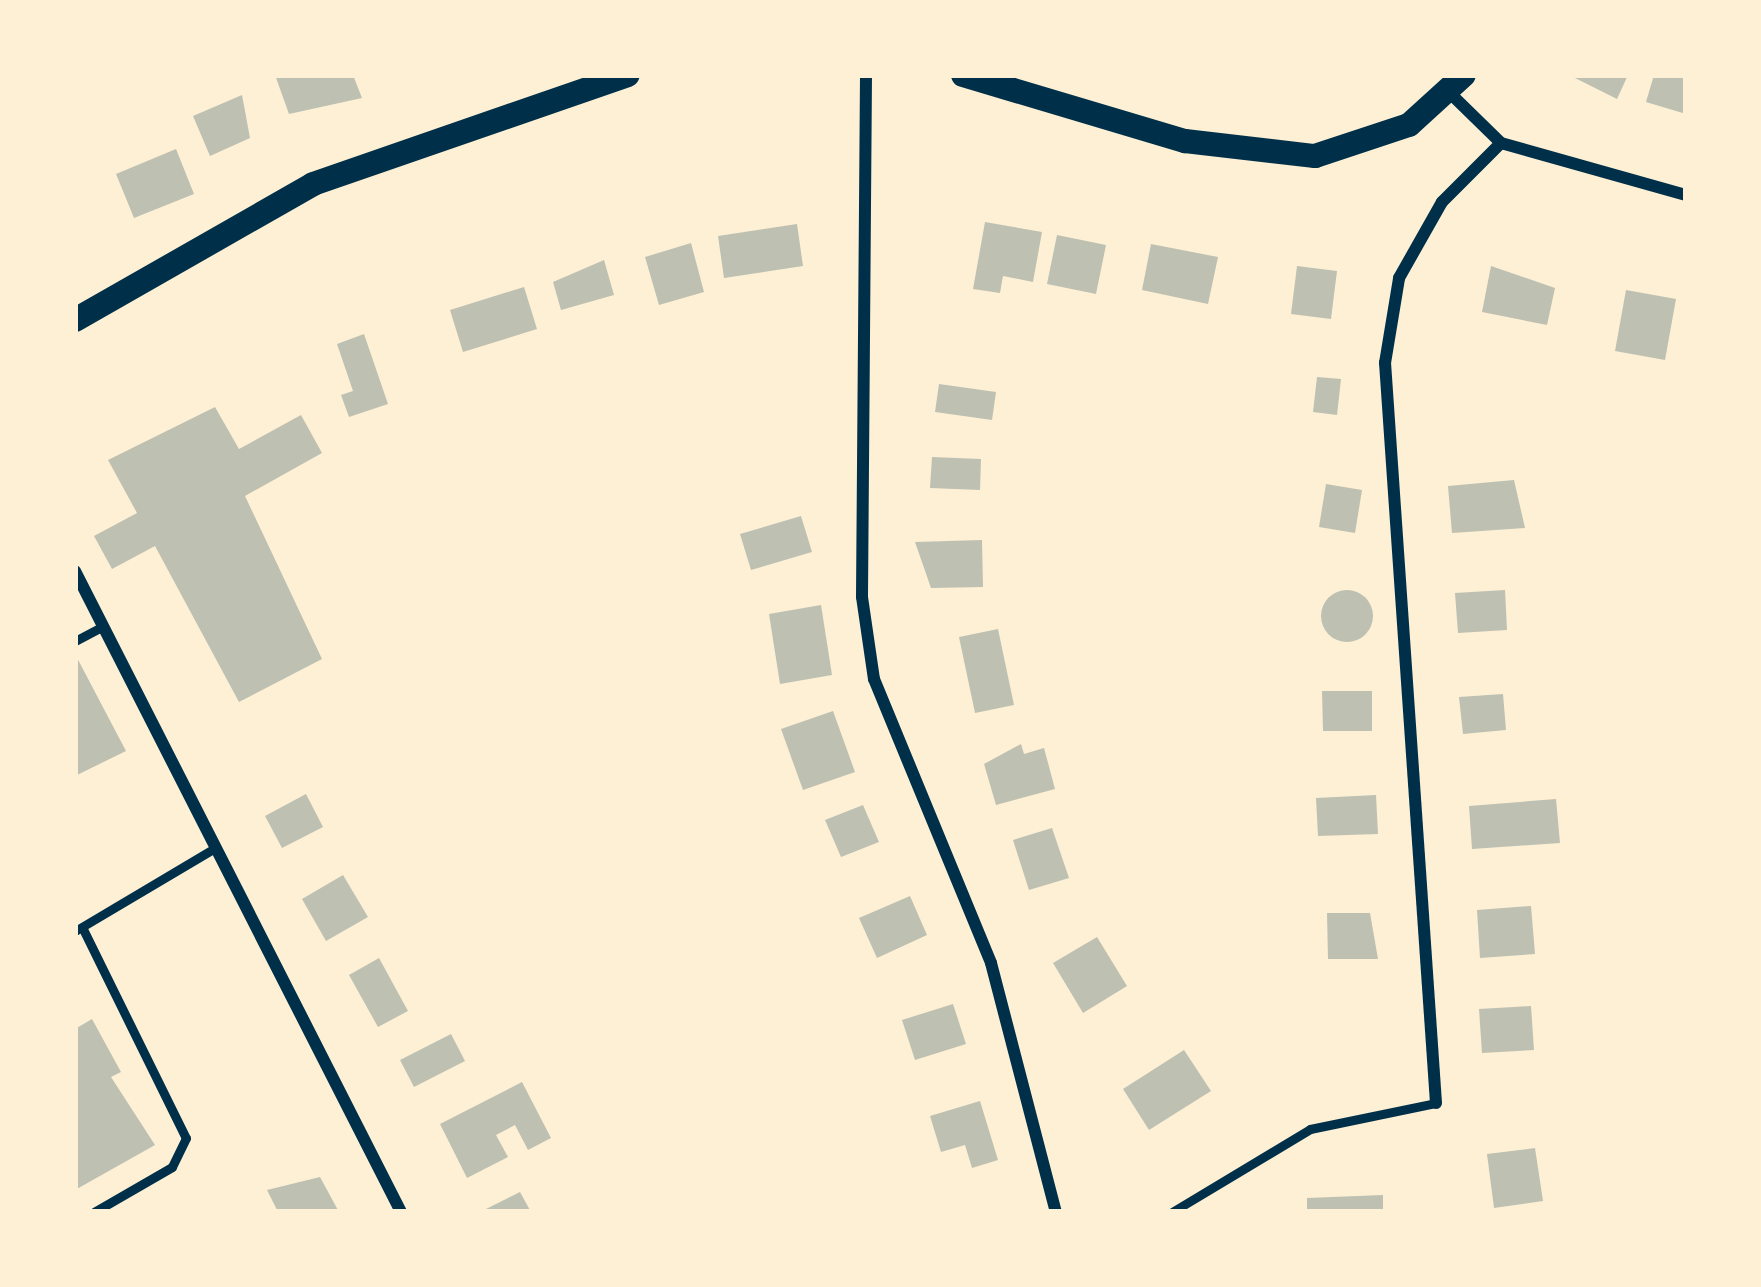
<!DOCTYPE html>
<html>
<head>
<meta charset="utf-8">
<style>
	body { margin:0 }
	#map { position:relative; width:1761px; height:1287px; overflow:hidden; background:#fdf0d5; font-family:"IBM Plex Serif",serif }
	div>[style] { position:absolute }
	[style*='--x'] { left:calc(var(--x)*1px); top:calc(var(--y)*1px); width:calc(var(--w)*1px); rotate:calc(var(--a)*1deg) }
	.building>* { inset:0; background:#bec0b2 }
	.round { border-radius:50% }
	.service>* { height:9px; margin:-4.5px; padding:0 4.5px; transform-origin:4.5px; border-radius:4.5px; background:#003049 }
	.minor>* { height:12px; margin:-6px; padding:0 6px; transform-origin:6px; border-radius:6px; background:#003049 }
	.secondary>* { height:24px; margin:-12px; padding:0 12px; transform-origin:12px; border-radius:12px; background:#003049 }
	span { translate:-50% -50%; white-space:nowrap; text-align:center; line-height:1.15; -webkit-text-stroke:12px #fdf0d5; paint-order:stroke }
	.frame { position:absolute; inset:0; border:78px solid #fdf0d5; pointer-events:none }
</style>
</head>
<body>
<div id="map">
	<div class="building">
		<div style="clip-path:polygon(275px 75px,353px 75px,362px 98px,289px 114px)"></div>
		<div style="clip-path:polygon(1569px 75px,1628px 75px,1617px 99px)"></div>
		<div style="clip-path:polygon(1654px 75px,1686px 75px,1686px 114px,1646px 102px)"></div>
		<div style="clip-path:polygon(242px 95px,250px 138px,210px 156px,193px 116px)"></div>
		<div style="clip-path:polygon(176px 149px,194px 194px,134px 218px,116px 174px)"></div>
		<div style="clip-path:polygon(985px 222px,1042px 232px,1033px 282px,1003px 276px,1000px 293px,973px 289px)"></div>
		<div style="clip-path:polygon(797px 224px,803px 266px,724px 278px,718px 236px)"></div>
		<div style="clip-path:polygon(1057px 235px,1106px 245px,1096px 294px,1047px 284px)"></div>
		<div style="clip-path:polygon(691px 243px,704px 292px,659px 305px,645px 257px)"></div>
		<div style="clip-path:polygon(1151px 244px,1218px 257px,1208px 304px,1142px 290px)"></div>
		<div style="clip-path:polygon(604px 260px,614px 295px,561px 310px,553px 282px)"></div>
		<div style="clip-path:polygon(1297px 266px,1337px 271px,1331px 319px,1291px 314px)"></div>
		<div style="clip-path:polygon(1491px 266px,1555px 288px,1547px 325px,1482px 312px)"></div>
		<div style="clip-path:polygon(524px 287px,537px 329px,463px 352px,450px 310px)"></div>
		<div style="clip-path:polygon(1626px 290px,1676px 299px,1665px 360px,1615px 351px)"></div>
		<div style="clip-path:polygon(364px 334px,388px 404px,349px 417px,341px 395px,353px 391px,337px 344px)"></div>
		<div style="clip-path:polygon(1317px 377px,1341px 379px,1337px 415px,1313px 412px)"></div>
		<div style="clip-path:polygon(939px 384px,996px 392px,992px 420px,935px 412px)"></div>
		<div style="clip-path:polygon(215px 407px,239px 449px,301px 415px,322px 453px,245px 496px,322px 659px,239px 702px,155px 546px,112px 569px,94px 536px,137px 513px,108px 460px)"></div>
		<div style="clip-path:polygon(932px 457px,981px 459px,980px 490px,930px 488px)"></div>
		<div style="clip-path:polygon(1514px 480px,1525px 528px,1452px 533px,1448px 486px)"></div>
		<div style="clip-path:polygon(1326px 484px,1362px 490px,1355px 533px,1319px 527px)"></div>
		<div style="clip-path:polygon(801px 516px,812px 552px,751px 570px,740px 534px)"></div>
		<div style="clip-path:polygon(982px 540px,983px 587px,931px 588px,915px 542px)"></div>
		<div style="clip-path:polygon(1505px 590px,1507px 630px,1458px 633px,1455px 593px)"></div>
		<div class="round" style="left:1321px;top:590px;width:52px;height:52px"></div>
		<div style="clip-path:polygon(821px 605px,832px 675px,780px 684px,769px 614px)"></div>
		<div style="clip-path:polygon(998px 629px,1014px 705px,975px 713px,959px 637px)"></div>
		<div style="clip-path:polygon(75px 654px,126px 751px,75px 776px,77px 727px)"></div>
		<div style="clip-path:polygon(1322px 691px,1372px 691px,1372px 731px,1323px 731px)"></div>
		<div style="clip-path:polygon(1503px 694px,1506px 730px,1463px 734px,1459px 697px)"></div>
		<div style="clip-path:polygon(833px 711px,855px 772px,803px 790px,781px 729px)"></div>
		<div style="clip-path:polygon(1021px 744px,1024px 754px,1044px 748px,1055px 789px,996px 805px,984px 764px)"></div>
		<div style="clip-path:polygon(306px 794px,323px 827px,282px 848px,265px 816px)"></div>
		<div style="clip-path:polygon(1376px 795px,1378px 834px,1318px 836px,1316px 798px)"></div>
		<div style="clip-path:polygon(1556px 799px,1560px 843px,1472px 849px,1469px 806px)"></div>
		<div style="clip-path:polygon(863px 805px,879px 842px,841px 857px,825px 820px)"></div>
		<div style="clip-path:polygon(1052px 828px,1069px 878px,1029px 890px,1013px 840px)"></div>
		<div style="clip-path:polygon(343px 875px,368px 917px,326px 941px,302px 899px)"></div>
		<div style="clip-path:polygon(910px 896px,927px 935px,877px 958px,859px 918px)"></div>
		<div style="clip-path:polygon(1531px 906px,1535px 954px,1480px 958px,1477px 910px)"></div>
		<div style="clip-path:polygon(1327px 913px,1370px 913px,1378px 959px,1328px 959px)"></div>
		<div style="clip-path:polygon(1097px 937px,1127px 986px,1083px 1013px,1053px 963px)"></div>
		<div style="clip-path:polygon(379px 958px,408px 1011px,378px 1027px,349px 975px)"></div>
		<div style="clip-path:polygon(953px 1004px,966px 1044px,915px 1060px,902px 1020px)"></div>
		<div style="clip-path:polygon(1531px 1006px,1534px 1050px,1482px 1053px,1479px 1009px)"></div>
		<div style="clip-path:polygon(92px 1019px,121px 1072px,111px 1077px,155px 1145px,75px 1190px,75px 1029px)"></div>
		<div style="clip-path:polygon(451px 1034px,465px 1061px,414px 1087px,400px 1060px)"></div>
		<div style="clip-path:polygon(1184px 1050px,1211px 1091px,1149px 1130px,1123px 1089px)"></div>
		<div style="clip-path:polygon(522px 1082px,551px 1138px,528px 1150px,515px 1125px,496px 1135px,508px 1157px,467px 1178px,440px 1124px)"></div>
		<div style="clip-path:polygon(980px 1101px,998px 1160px,972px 1168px,965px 1145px,941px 1152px,930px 1116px)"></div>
		<div style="clip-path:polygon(1535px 1148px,1543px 1201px,1494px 1208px,1487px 1154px)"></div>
		<div style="clip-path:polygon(320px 1177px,339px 1212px,278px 1212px,267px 1190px)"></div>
		<div style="clip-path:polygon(520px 1192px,531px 1212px,480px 1212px)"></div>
		<div style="clip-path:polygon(1383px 1195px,1383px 1212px,1307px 1212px,1307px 1198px)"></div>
	</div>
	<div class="service">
		<div style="--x:75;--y:641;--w:30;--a:-28"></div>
		<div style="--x:83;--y:929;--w:233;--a:63.8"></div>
		<div style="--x:186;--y:1138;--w:32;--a:116"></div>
		<div style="--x:172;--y:1167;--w:90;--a:150"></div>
		<div style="--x:75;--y:931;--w:157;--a:-30.7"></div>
		<div style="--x:1172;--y:1212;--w:161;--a:-31"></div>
		<div style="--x:1310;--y:1129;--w:129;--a:-11.7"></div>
	</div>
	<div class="minor">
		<div style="--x:866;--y:75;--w:522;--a:90.44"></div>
		<div style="--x:862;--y:597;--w:83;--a:81.7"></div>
		<div style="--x:874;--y:679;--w:307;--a:67.6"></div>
		<div style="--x:991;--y:963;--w:257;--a:75.4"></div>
		<div style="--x:1501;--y:143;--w:192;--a:15.7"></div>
		<div style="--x:75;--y:571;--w:719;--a:63.04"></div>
		<div style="--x:1436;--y:1103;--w:742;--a:-93.94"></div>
		<div style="--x:1385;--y:363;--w:86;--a:-80.6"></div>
		<div style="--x:1399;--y:278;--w:87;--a:-60.5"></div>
		<div style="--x:1442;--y:202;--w:83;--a:-45"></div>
		<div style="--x:1501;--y:143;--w:73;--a:-135.6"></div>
	</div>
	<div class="secondary">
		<div style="--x:963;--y:75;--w:232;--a:16.6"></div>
		<div style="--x:1185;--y:141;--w:131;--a:6.6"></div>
		<div style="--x:1315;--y:156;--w:99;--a:-18.3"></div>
		<div style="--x:1409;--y:125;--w:74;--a:-42.3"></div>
		<div style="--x:75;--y:320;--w:274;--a:-29.7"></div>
		<div style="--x:313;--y:184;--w:333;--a:-19.1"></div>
	</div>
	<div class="frame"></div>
</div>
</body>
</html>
